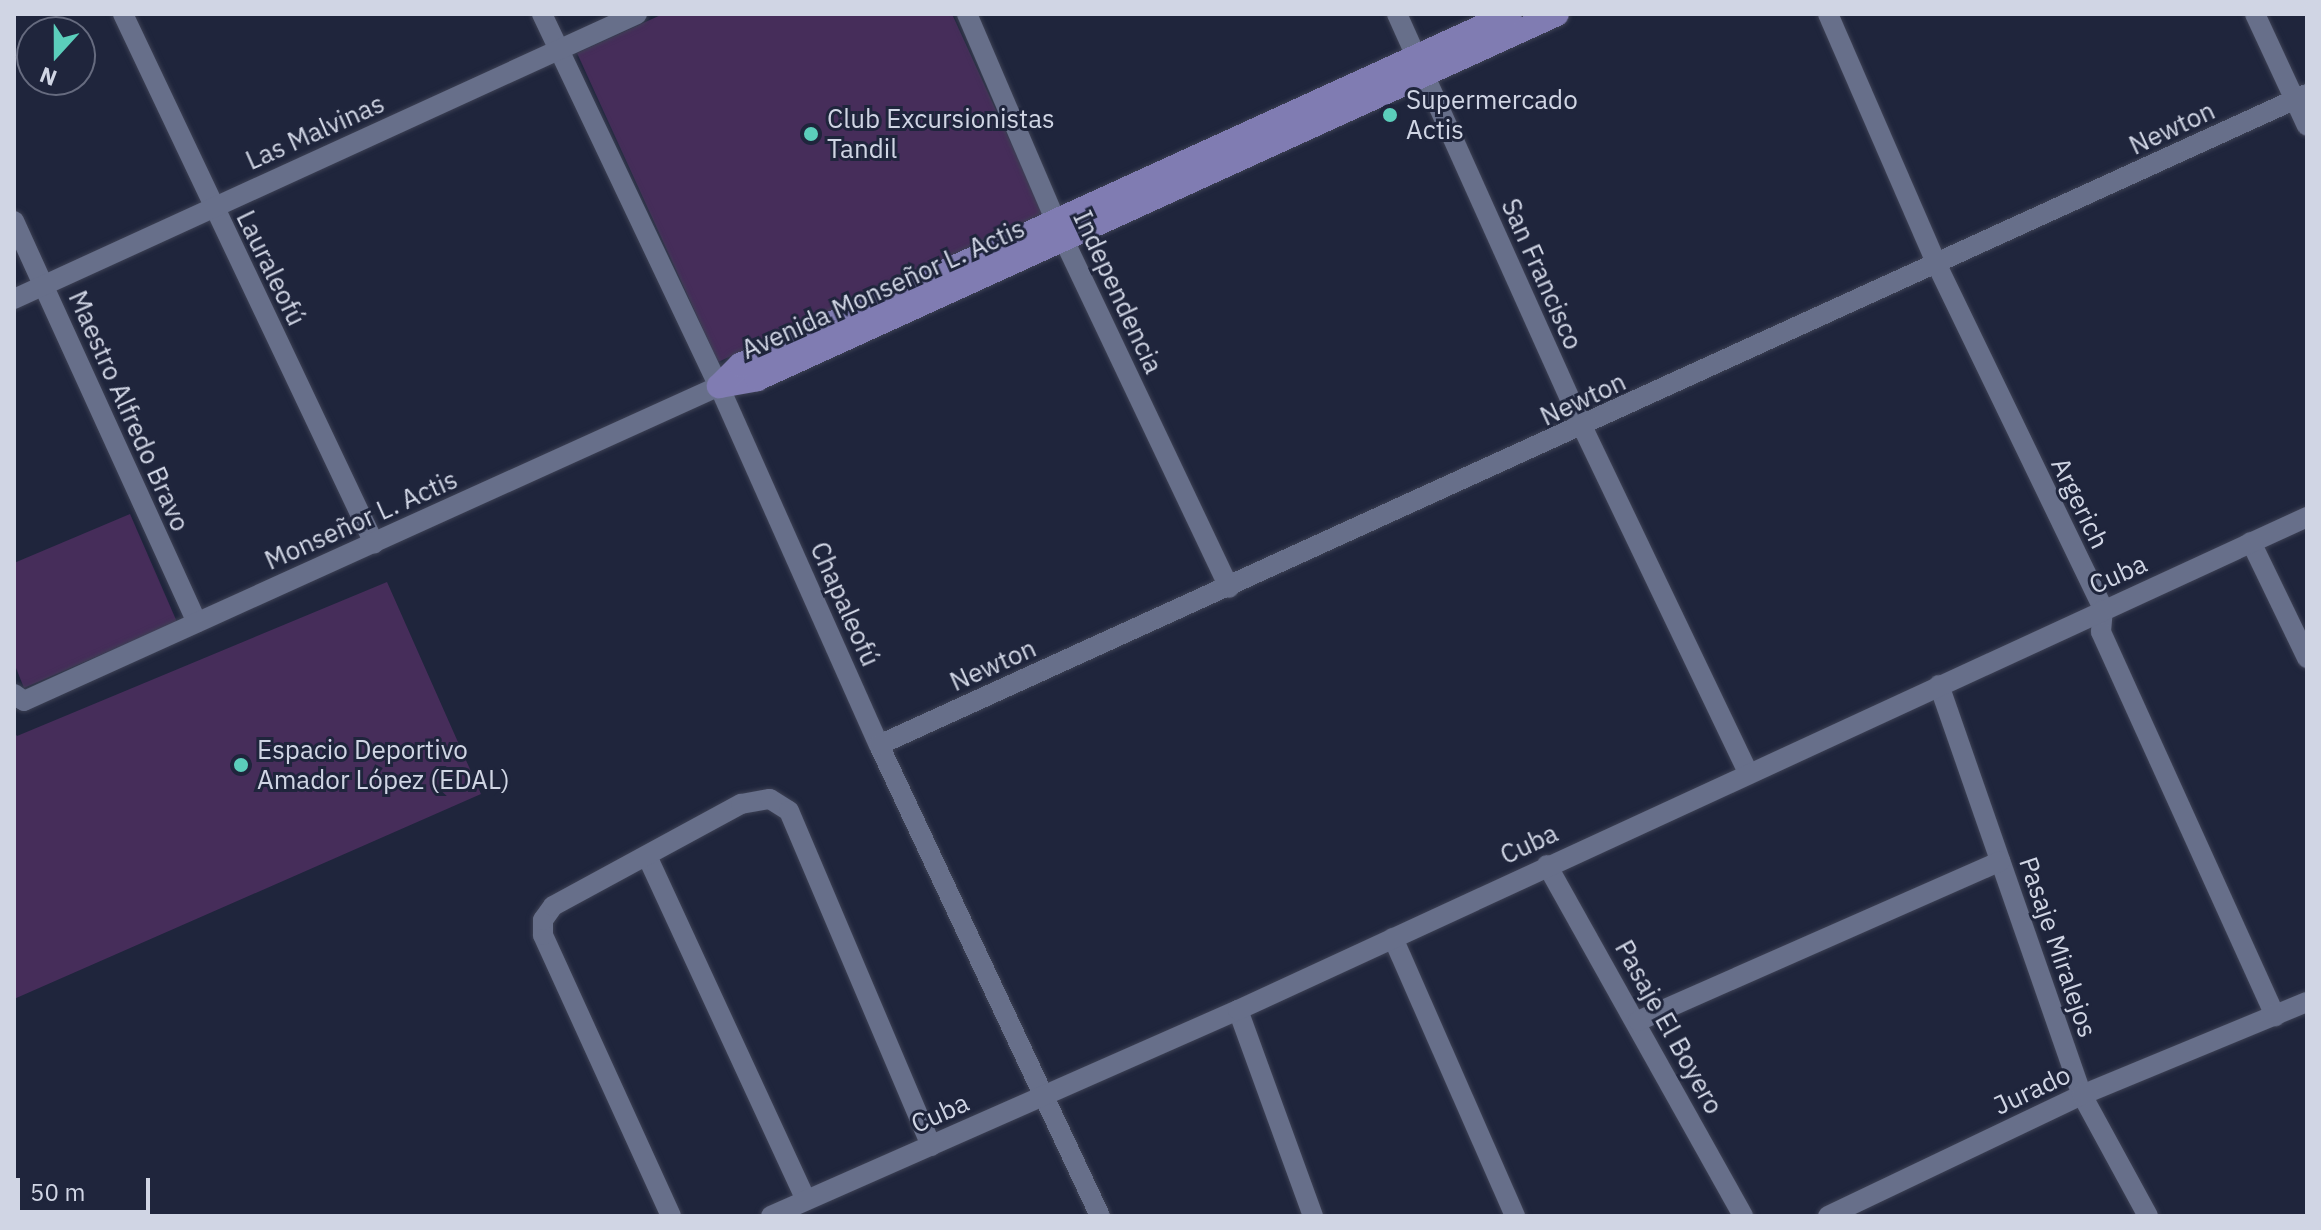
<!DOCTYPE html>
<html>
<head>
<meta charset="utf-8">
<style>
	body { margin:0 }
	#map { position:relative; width:2321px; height:1230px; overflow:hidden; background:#1f253c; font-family:"IBM Plex Sans",sans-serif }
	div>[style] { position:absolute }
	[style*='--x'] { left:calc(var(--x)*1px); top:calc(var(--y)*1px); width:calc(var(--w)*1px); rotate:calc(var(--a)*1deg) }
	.green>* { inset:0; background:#462d5a }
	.roads { filter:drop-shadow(0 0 2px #3d4154) drop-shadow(0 0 2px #3d4154) }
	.minor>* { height:20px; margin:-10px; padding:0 10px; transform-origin:10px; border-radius:10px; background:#676f8a }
	.major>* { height:24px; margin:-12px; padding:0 12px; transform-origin:12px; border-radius:12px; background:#807cb2 }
	.dots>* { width:22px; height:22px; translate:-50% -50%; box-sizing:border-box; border:4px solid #1f253c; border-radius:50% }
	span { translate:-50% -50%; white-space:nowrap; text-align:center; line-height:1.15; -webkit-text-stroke:6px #1f253c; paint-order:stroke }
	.poi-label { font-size:26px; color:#d0d5e4 }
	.left { translate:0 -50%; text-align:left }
	.street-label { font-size:26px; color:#d0d5e4 }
	.frame { position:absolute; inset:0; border:16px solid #d0d5e4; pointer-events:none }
	.north { position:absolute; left:16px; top:16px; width:80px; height:80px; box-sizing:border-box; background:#1f253c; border:2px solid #666b7f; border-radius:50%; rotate:201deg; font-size:22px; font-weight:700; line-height:32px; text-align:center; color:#d0d5e4 }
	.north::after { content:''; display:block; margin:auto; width:28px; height:36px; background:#5bcebb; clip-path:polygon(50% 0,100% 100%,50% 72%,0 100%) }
	.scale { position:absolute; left:16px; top:1178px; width:134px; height:36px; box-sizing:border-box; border:4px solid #d0d5e4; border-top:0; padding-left:10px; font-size:24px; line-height:28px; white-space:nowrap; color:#d0d5e4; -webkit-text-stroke:6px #1f253c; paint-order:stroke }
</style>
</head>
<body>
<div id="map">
	<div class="green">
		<div style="clip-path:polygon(663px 14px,952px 14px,1044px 215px,718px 362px,577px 53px)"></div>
		<div style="clip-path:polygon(130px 514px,177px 622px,24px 688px,14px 663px,14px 563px)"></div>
		<div style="clip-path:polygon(387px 582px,481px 794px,14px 999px,14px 732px,17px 736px)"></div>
	</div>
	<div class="roads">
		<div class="minor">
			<div style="--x:123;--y:14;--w:586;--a:64.62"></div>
			<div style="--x:542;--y:14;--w:412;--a:64.6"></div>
			<div style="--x:719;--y:386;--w:393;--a:66"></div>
			<div style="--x:879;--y:745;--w:520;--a:64.86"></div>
			<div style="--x:967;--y:14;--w:246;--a:66.8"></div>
			<div style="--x:1064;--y:240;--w:385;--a:64.6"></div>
			<div style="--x:1397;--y:14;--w:454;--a:65.8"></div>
			<div style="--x:1583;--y:428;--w:380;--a:64.4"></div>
			<div style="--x:1828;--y:14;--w:274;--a:66.5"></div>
			<div style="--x:1937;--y:265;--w:382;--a:64.2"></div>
			<div style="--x:2103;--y:609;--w:23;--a:95"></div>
			<div style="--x:2101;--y:632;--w:422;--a:65.6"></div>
			<div style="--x:2255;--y:14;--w:123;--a:65.1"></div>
			<div style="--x:14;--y:221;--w:441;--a:65.5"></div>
			<div style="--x:14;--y:299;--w:685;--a:-24.58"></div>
			<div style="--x:2251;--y:542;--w:129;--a:64.2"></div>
			<div style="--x:1939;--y:685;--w:434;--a:70.8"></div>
			<div style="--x:2082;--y:1095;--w:138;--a:61.4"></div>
			<div style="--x:14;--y:694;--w:12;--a:35"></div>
			<div style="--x:24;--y:701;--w:763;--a:-24.38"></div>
			<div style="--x:879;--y:745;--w:1569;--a:-24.51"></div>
			<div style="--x:647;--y:856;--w:379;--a:65.2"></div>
			<div style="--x:1547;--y:865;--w:402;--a:60.8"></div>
			<div style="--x:1393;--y:938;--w:304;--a:66.3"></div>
			<div style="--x:1238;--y:1010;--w:219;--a:70"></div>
			<div style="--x:1638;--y:1021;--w:396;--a:-23.8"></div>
			<div style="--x:671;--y:1216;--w:309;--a:-114.5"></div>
			<div style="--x:543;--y:935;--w:15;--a:-90"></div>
			<div style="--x:543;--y:920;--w:17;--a:-54"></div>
			<div style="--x:553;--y:906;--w:214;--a:-28.5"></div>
			<div style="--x:741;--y:804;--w:29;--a:-10"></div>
			<div style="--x:770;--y:799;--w:22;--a:32"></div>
			<div style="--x:789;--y:811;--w:364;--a:67"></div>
			<div style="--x:771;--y:1216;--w:510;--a:-23.8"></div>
			<div style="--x:1238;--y:1010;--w:1177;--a:-24.76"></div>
			<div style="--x:1828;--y:1216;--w:281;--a:-25.5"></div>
			<div style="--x:2082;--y:1095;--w:243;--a:-22.5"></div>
		</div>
		<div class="major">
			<div style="--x:719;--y:386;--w:39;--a:-10"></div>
			<div style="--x:757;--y:379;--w:879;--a:-24.52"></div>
			<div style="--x:719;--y:386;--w:30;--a:-45"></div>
			<div style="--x:740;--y:365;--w:846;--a:-24.51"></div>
		</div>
	</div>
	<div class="dots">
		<div style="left:1390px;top:115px;background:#5bcebb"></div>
		<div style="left:811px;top:134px;background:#5bcebb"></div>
		<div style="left:241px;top:765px;background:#5bcebb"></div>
	</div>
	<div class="poi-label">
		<span class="left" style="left:1406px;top:115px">Supermercado<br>Actis</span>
		<span class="left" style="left:827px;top:134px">Club Excursionistas<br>Tandil</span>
		<span class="left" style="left:257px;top:765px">Espacio Deportivo<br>Amador López (EDAL)</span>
	</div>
	<div class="street-label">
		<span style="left:2172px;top:128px;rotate:-25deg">Newton</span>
		<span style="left:315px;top:132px;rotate:-24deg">Las Malvinas</span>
		<span style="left:271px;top:268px;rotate:64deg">Lauraleofú</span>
		<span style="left:1542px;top:274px;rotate:66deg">San Francisco</span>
		<span style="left:883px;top:289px;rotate:-24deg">Avenida Monseñor L. Actis</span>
		<span style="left:1118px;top:292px;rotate:65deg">Independencia</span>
		<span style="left:1583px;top:399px;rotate:-25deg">Newton</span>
		<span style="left:129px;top:411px;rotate:66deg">Maestro Alfredo Bravo</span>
		<span style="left:2080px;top:503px;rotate:64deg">Argerich</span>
		<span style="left:361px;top:520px;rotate:-24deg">Monseñor L. Actis</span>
		<span style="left:2118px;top:574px;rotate:-24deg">Cuba</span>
		<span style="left:845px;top:604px;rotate:66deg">Chapaleofú</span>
		<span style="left:993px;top:665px;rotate:-24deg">Newton</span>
		<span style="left:1529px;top:844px;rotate:-25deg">Cuba</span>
		<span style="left:2058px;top:947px;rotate:71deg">Pasaje Miralejos</span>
		<span style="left:1669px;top:1027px;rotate:61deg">Pasaje El Boyero</span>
		<span style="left:2032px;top:1090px;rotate:-25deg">Jurado</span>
		<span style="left:940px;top:1113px;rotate:-24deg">Cuba</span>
	</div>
	<div class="frame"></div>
	<div class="north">N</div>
	<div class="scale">50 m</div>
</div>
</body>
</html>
